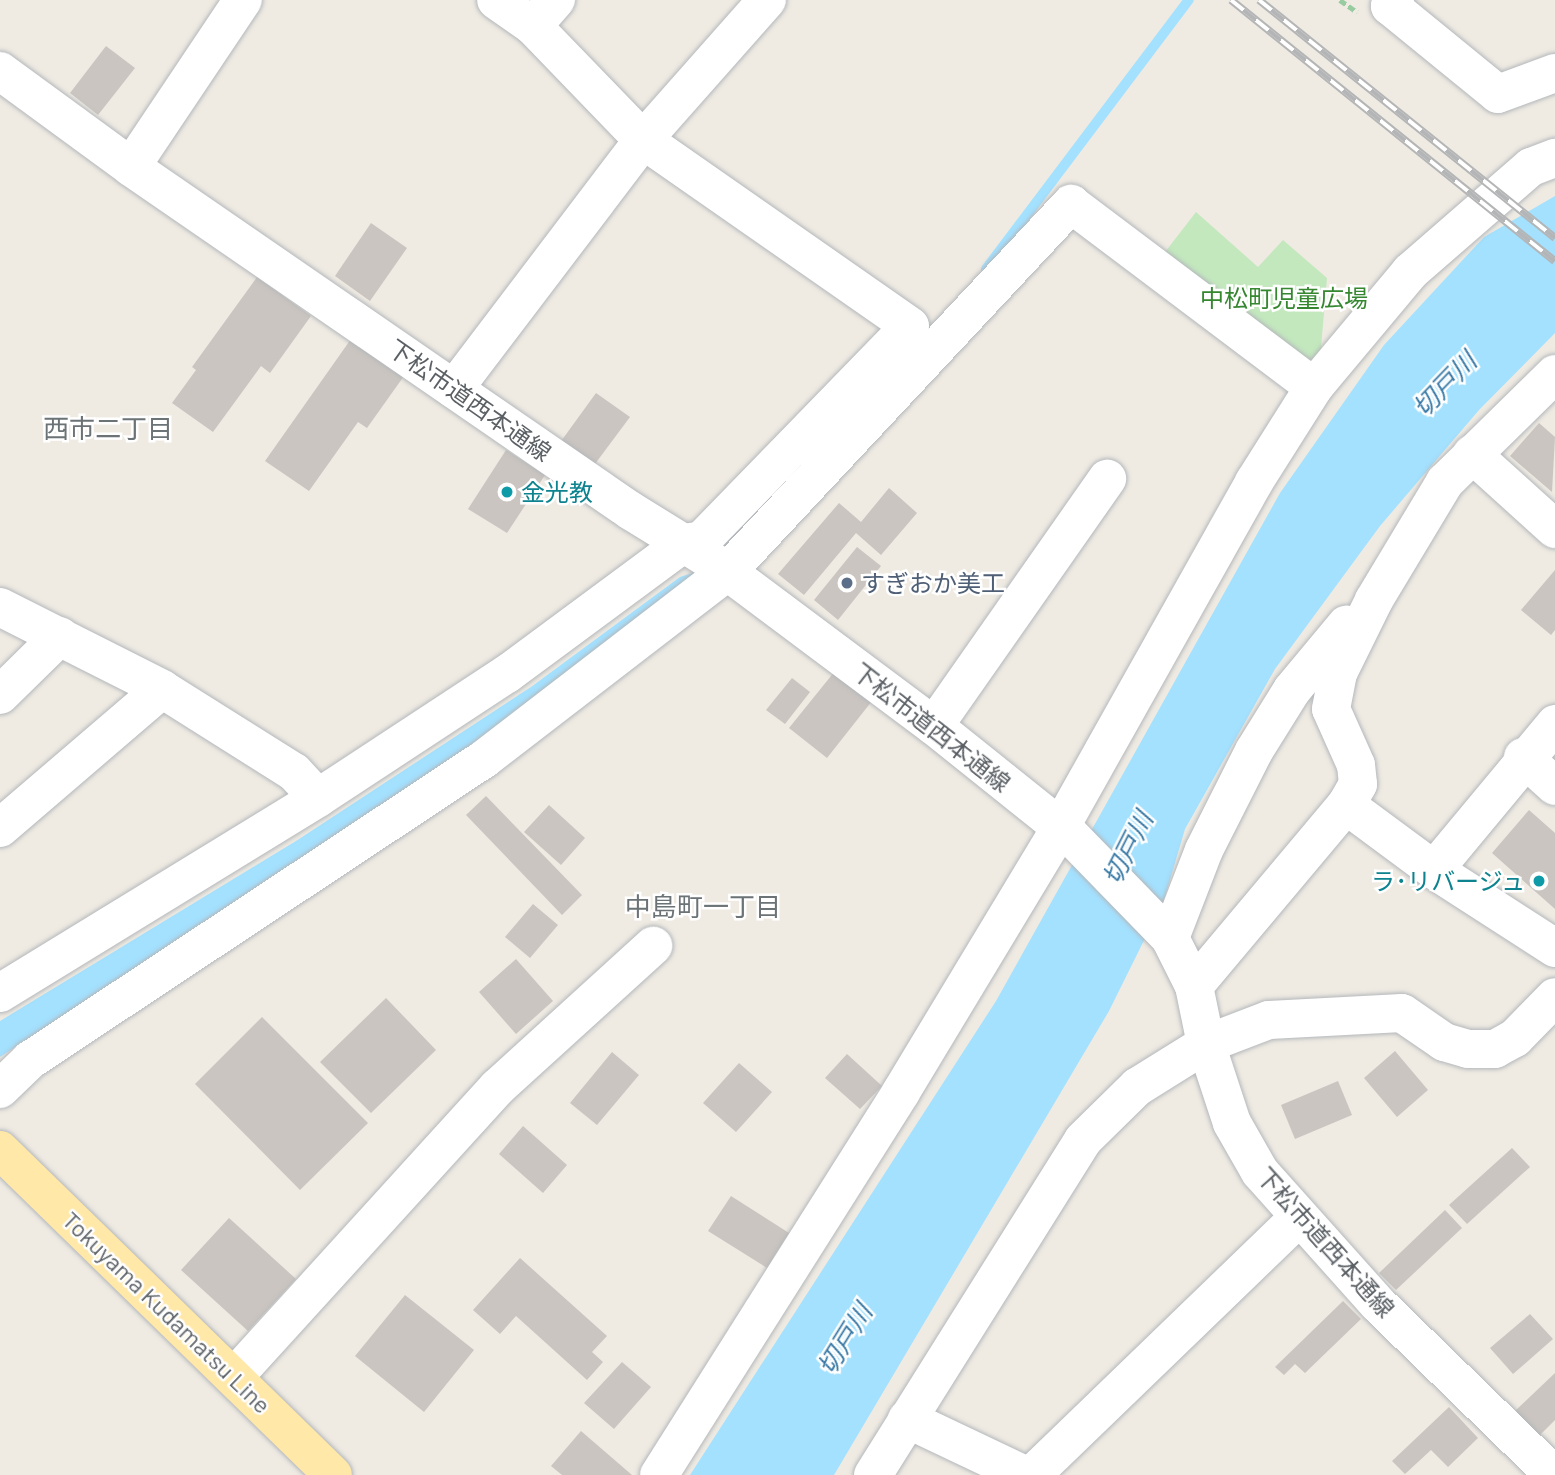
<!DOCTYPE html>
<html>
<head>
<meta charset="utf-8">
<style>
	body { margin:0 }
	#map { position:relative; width:1555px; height:1475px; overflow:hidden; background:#efebe3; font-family:Barlow,"Noto Sans JP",sans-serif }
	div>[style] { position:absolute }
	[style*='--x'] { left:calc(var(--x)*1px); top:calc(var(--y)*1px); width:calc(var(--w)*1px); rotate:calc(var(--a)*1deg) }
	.green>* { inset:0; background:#c3e8be }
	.water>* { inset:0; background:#a3e1ff }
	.stream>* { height:10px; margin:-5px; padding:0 5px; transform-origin:5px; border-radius:5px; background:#a3e1ff }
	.building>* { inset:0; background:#cac5c0 }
	.path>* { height:4.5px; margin-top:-2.25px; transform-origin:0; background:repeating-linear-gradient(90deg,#99cba1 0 7px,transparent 0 10.5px) }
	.roads { filter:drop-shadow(0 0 2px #b4b7bb) drop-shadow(0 0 2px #b4b7bb) }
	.minor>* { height:38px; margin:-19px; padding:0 19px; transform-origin:19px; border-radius:19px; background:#fff }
	.major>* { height:38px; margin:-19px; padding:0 19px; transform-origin:19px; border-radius:19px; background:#ffe8a8 }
	.rail>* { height:8px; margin-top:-4px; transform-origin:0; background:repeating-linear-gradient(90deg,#fff 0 16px,#b4b5b6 0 32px); box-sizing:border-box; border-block:2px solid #b4b5b6 }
	.dots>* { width:19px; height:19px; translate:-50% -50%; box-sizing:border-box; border:4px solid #fff; border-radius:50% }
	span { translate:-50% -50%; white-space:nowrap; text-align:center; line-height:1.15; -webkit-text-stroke:5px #fff; paint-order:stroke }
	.park-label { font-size:24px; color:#358730 }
	.street-label { font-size:24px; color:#5b6065 }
	.culture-label { font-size:24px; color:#0d838f }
	.left { translate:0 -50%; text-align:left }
	.right { translate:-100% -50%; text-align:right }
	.service-label { font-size:24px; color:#4e5e75 }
	.water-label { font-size:26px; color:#3677a4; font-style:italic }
	.neighbourhood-label { font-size:26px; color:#6c7377 }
</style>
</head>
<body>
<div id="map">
	<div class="green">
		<div style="clip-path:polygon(1196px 212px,1258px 267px,1283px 240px,1327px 278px,1320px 359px,1297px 360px,1162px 256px)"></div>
	</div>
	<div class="water">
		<div style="clip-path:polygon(1555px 196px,1555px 333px,1479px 410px,1380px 526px,1275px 669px,1185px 829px,1164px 900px,1109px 1011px,834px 1475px,690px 1475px,996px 1001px,1280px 493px,1384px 345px,1484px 237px)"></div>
		<div style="clip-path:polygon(699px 571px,473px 747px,0 1057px,0 1021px,296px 841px,531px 687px,680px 577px)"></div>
	</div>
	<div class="stream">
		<div style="--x:986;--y:269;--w:337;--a:-53"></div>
		<div style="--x:716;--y:553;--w:47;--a:-45.9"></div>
	</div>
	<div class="building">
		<div style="clip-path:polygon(106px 46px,135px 68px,98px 115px,70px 93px)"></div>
		<div style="clip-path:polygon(371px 223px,407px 248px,370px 301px,335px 276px)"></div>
		<div style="clip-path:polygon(257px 277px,311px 316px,270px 373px,261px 366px,213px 432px,172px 403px,196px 370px,192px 367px)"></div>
		<div style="clip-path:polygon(351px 339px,404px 376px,367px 428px,358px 422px,309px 491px,265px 461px)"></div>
		<div style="clip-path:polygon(596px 393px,630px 417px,592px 468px,559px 444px)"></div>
		<div style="clip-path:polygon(1539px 423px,1555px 437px,1552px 492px,1510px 456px)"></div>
		<div style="clip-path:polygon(506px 450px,545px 475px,507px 533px,468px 509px)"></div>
		<div style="clip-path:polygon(889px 488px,917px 513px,881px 555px,856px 533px,804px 595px,778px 574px,839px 503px,861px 522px)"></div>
		<div style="clip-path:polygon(857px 547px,881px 566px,838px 620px,814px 600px)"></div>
		<div style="clip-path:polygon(1555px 570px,1555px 630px,1551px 635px,1521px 610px)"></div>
		<div style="clip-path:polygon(835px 671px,872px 701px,827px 758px,789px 728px)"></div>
		<div style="clip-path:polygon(792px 678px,810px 692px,785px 724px,766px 710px)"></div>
		<div style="clip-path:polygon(486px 796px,582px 895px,562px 915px,466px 815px)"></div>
		<div style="clip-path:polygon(549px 805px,585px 838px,561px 865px,524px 832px)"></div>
		<div style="clip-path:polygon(1529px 810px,1555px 833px,1555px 909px,1492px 853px)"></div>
		<div style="clip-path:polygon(533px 904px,558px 925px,530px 958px,505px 937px)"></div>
		<div style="clip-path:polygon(516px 959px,553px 1001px,516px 1034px,479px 992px)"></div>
		<div style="clip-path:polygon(386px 998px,436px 1050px,371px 1113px,320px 1062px)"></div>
		<div style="clip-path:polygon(262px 1017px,368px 1123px,300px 1190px,195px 1084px)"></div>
		<div style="clip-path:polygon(1395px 1051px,1428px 1090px,1397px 1117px,1364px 1078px)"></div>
		<div style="clip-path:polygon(612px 1052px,639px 1075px,597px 1125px,570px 1103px)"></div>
		<div style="clip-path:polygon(847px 1054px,882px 1086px,860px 1109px,825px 1078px)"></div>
		<div style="clip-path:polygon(739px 1063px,772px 1092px,736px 1132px,703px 1103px)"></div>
		<div style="clip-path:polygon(1338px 1081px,1352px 1115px,1295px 1139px,1281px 1105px)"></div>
		<div style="clip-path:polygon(523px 1126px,567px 1165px,543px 1193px,499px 1154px)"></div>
		<div style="clip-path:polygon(1512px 1148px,1530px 1167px,1467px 1224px,1449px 1205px)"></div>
		<div style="clip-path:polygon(731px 1196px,789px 1233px,767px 1268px,708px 1231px)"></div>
		<div style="clip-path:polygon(1445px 1210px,1462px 1228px,1396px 1290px,1379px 1273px)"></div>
		<div style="clip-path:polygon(229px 1218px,296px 1279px,248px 1331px,181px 1270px)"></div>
		<div style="clip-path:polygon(520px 1258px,607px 1336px,592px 1352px,603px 1362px,587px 1380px,516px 1316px,500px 1334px,473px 1310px)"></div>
		<div style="clip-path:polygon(405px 1295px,474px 1350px,424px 1412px,355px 1356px)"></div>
		<div style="clip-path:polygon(1343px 1301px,1361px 1319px,1305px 1373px,1295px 1364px,1284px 1375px,1275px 1367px)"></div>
		<div style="clip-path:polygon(1530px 1314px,1553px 1339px,1513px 1374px,1490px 1348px)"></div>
		<div style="clip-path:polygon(622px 1362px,651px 1387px,614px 1429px,584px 1403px)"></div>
		<div style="clip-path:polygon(1555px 1373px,1555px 1420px,1537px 1438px,1513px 1413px)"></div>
		<div style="clip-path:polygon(1449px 1407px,1478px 1438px,1448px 1467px,1431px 1450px,1405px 1474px,1392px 1461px)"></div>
		<div style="clip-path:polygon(581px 1431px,632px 1475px,562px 1475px,551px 1466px)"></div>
	</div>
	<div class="path">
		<div style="--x:1340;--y:0;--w:21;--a:35"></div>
	</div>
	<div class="roads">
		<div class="minor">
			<div style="--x:1395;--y:0;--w:8;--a:130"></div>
			<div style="--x:1390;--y:6;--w:139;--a:39.2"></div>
			<div style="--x:1498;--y:94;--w:61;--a:-20.2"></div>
			<div style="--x:533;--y:26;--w:35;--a:-49"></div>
			<div style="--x:0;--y:71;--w:162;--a:36.2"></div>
			<div style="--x:131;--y:167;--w:607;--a:34.53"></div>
			<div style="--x:631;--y:511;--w:105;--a:31.7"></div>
			<div style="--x:720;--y:566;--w:267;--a:36.8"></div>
			<div style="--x:934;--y:726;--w:174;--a:38.7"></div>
			<div style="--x:1070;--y:835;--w:144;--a:45.8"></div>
			<div style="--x:1170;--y:938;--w:54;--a:63.4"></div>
			<div style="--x:1194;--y:986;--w:59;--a:78.3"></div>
			<div style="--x:1206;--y:1044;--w:83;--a:71.8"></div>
			<div style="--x:1232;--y:1123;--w:56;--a:60.3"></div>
			<div style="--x:1260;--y:1172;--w:176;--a:48.2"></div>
			<div style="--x:1377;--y:1303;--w:247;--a:44.2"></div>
			<div style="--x:131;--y:167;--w:201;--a:-56.2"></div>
			<div style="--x:454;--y:389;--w:313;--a:-52.8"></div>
			<div style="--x:643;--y:140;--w:187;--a:-48.5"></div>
			<div style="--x:1472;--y:454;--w:112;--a:42.1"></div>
			<div style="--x:0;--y:607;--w:182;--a:26.8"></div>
			<div style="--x:162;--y:689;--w:156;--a:32.2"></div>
			<div style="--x:294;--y:772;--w:35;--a:47"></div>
			<div style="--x:0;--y:695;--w:84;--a:-44.5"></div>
			<div style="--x:934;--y:726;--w:302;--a:-55"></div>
			<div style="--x:1523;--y:757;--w:43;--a:42.2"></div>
			<div style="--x:1346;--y:805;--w:109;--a:36.5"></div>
			<div style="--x:1434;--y:870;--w:144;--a:32.8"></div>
			<div style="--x:0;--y:828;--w:213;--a:-40.6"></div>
			<div style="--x:1434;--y:870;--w:190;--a:-50.3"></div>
			<div style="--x:1170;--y:938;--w:94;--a:-68.9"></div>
			<div style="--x:1204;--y:850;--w:111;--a:-63.2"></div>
			<div style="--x:1254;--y:751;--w:72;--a:-58.1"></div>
			<div style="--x:1292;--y:690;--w:85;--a:-50.3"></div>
			<div style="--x:1194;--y:986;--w:236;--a:-50"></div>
			<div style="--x:1346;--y:805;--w:24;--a:-60"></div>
			<div style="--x:1358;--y:784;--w:19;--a:-96"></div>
			<div style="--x:1356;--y:765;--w:61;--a:-114.1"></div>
			<div style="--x:1331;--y:709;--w:37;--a:-79"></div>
			<div style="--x:1338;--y:673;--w:81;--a:-63.7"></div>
			<div style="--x:1374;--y:600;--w:138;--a:-59"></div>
			<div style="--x:1445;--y:482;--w:154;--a:-44.5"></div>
			<div style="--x:0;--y:993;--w:373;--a:-31.5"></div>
			<div style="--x:318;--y:798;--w:226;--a:-33.3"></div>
			<div style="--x:507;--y:674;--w:220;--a:-36.5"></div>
			<div style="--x:684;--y:543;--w:18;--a:-9"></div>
			<div style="--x:702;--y:540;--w:298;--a:-45.8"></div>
			<div style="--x:910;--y:326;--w:325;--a:-145.1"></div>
			<div style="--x:643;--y:140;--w:158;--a:-134"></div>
			<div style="--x:533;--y:26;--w:45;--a:-144.9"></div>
			<div style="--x:0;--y:1089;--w:42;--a:-44"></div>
			<div style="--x:30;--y:1060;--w:545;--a:-33.54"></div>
			<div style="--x:484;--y:759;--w:307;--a:-37.6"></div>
			<div style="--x:727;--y:572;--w:504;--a:-46.93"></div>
			<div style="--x:1071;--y:204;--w:304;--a:37"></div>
			<div style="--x:234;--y:1377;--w:392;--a:-47.7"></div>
			<div style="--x:498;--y:1087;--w:210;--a:-42.3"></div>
			<div style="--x:907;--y:1419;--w:131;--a:25.4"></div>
			<div style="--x:659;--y:1475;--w:453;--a:-57.7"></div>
			<div style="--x:901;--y:1092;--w:308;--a:-58.9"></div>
			<div style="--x:1060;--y:828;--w:397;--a:-60.7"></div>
			<div style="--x:1254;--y:482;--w:112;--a:-57.7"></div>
			<div style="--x:1314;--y:387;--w:150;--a:-50.1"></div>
			<div style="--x:1410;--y:272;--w:160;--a:-41"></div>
			<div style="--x:1531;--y:167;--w:26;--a:-21"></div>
			<div style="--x:873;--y:1475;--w:395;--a:-57.9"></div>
			<div style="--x:1083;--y:1140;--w:76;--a:-44.5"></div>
			<div style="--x:1137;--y:1087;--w:81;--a:-31.9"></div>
			<div style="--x:1206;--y:1044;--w:67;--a:-20.9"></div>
			<div style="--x:1269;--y:1020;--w:133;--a:-3"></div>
			<div style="--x:1402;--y:1013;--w:51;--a:34.6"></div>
			<div style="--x:1444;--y:1042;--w:25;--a:16"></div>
			<div style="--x:1468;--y:1049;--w:27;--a:0"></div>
			<div style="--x:1495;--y:1049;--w:23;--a:-29"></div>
			<div style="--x:1515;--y:1038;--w:57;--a:-45.7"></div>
			<div style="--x:1032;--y:1475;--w:370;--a:-44"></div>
		</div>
		<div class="major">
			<div style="--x:0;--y:1150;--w:465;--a:44.3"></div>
		</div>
	</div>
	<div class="rail">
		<div style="--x:1231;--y:0;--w:416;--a:38.9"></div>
		<div style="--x:1259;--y:0;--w:380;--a:38.8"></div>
	</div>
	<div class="dots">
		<div style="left:507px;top:492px;background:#0f9aa8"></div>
		<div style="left:847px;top:583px;background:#5c6f8a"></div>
		<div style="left:1539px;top:881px;background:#0f9aa8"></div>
	</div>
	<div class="park-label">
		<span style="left:1284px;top:298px">中松町児童広場</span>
	</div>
	<div class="street-label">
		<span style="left:470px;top:400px;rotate:35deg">下松市道西本通線</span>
		<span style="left:932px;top:727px;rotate:38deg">下松市道西本通線</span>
		<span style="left:1326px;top:1242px;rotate:48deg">下松市道西本通線</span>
		<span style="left:167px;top:1312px;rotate:44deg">Tokuyama Kudamatsu Line</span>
	</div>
	<div class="culture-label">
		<span class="left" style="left:521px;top:492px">金光教</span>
		<span class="right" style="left:1525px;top:881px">ラ･リバージュ</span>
	</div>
	<div class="service-label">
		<span class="left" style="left:861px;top:583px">すぎおか美工</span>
	</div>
	<div class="water-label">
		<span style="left:1444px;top:384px;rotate:-46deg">切戸川</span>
		<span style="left:1127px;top:848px;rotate:-63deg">切戸川</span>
		<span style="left:844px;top:1339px;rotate:-58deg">切戸川</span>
	</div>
	<div class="neighbourhood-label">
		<span style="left:108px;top:428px">西市二丁目</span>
		<span style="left:703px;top:906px">中島町一丁目</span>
	</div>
</div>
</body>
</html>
